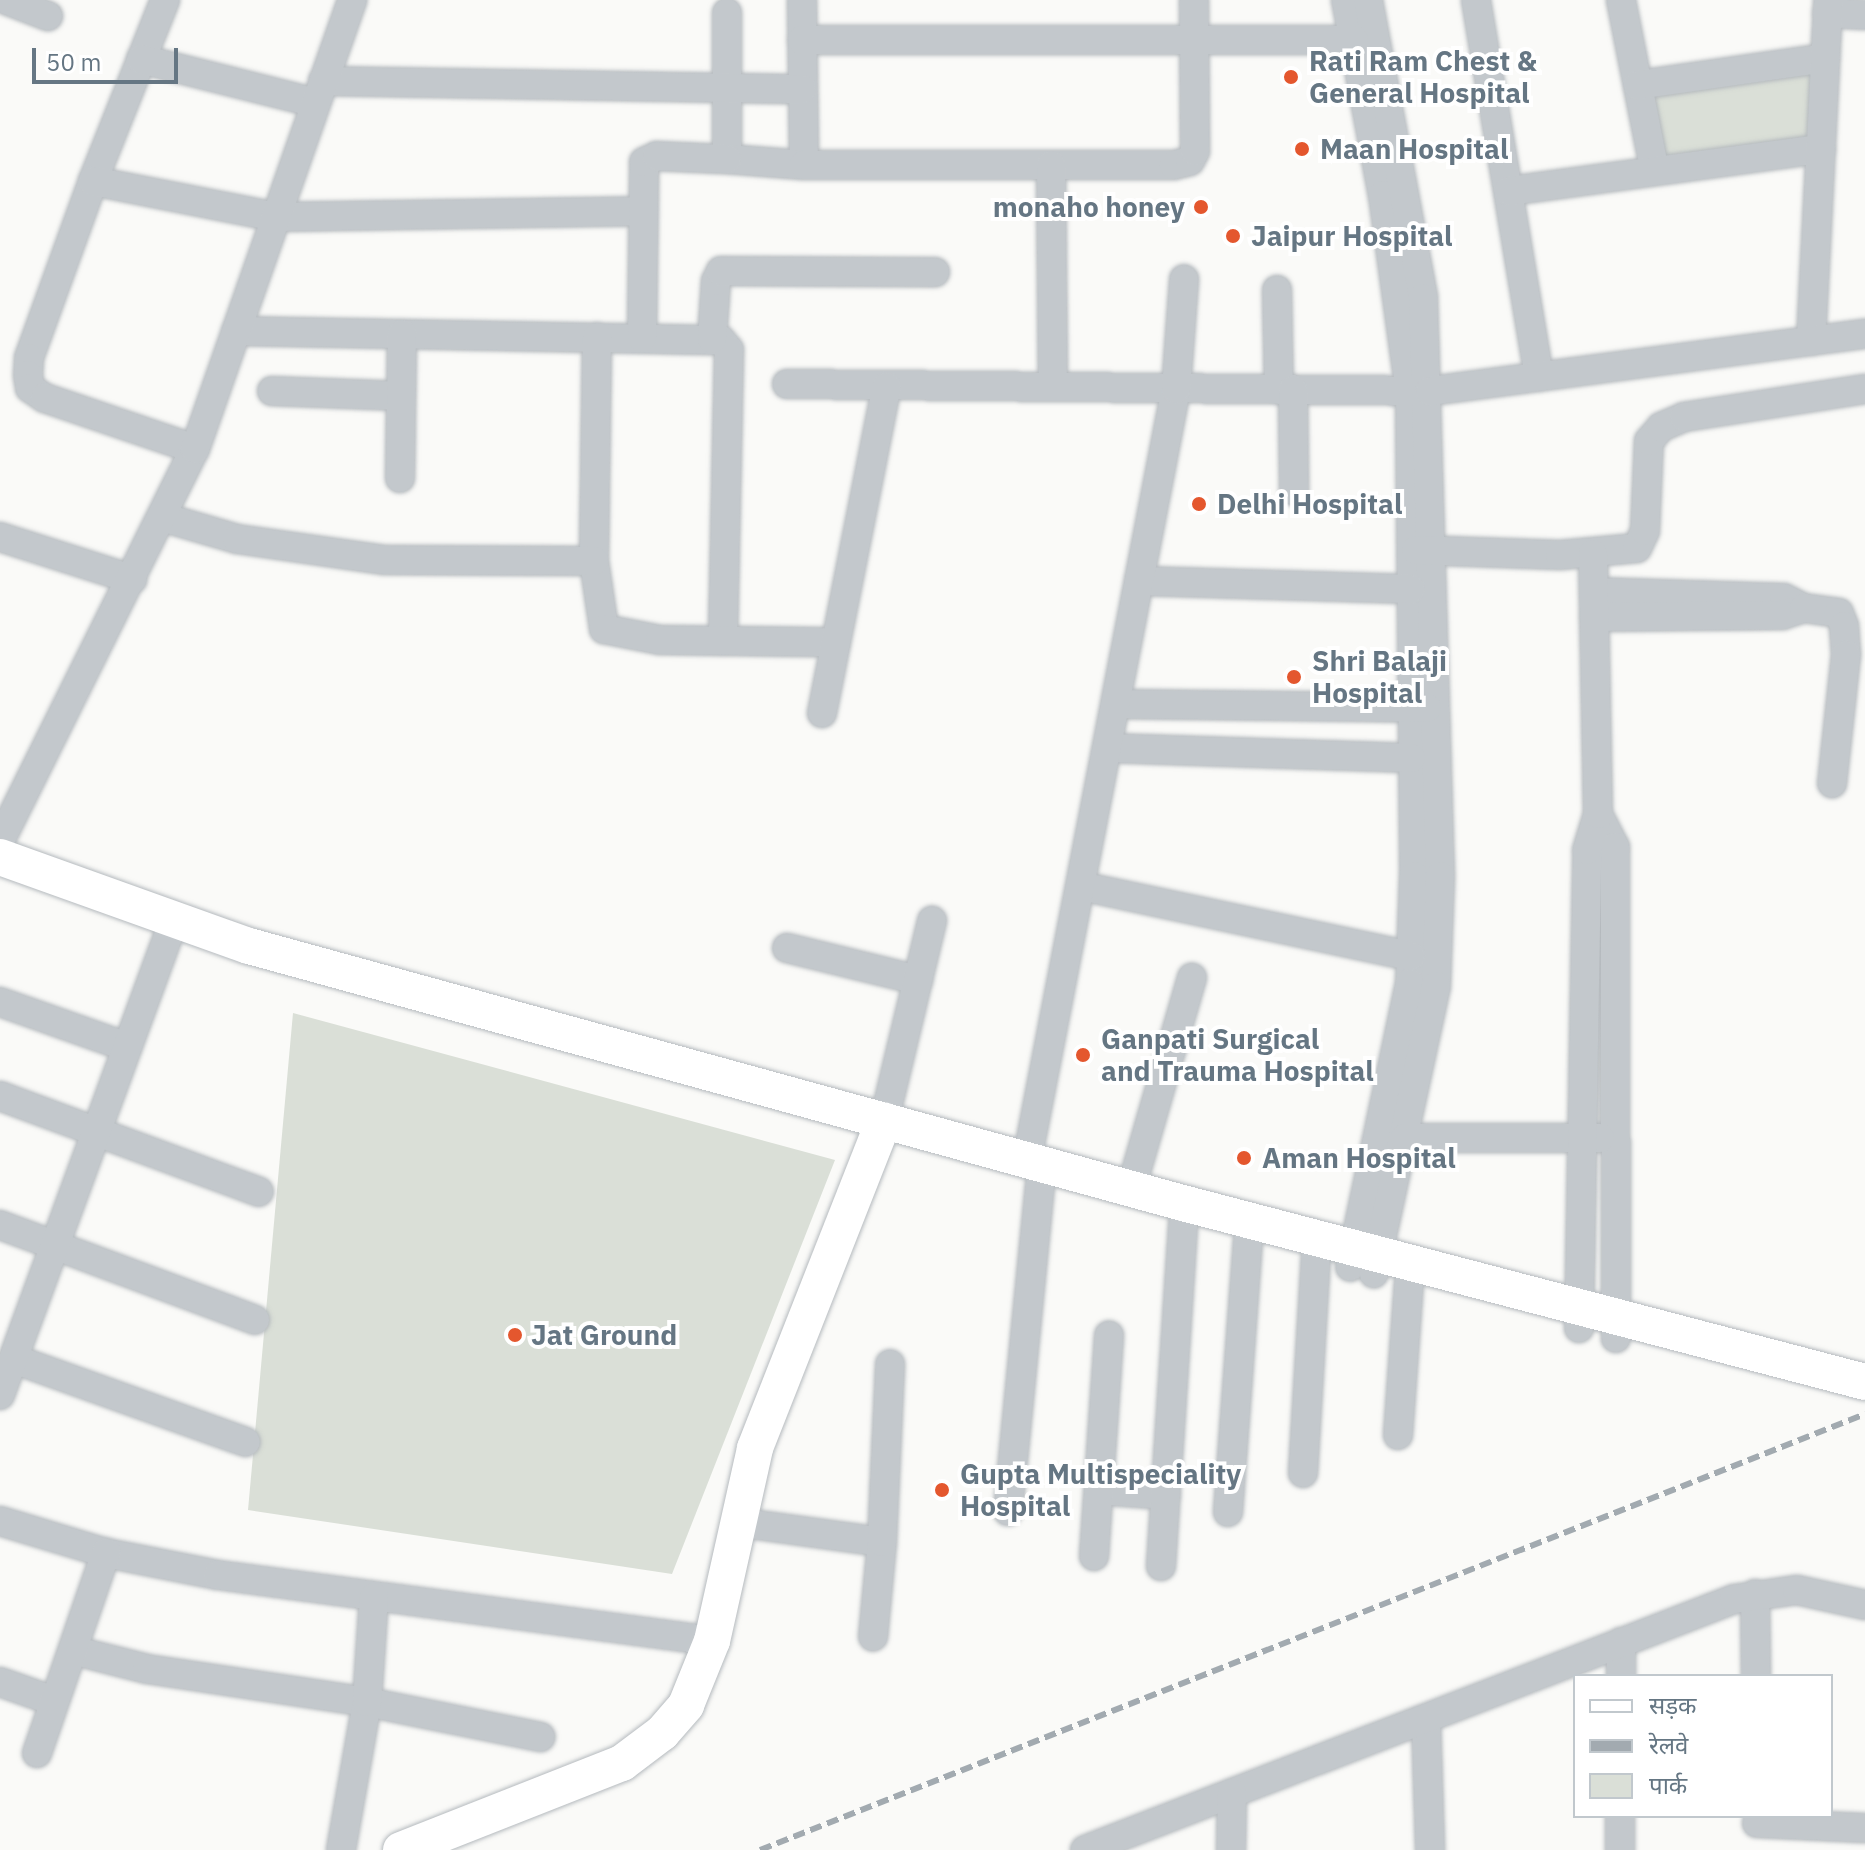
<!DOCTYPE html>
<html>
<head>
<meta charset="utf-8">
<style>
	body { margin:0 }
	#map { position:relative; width:1865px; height:1850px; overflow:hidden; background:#fafaf8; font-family:"IBM Plex Sans","Noto Sans Devanagari",sans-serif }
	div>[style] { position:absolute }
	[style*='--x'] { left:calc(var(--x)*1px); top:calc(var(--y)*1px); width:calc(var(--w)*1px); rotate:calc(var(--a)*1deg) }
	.green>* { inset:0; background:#dadfd7 }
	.roads { filter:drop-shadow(0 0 2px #b5babe) drop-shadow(0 0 2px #b5babe) }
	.minor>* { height:28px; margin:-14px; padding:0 14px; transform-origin:14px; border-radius:14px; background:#c3c8cc }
	.major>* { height:36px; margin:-18px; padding:0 18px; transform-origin:18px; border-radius:18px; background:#fff }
	.rail>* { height:6px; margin-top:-3px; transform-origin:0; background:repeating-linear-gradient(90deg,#a2aab0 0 12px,transparent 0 18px) }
	.dots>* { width:22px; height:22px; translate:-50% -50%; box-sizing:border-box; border:4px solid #fff; border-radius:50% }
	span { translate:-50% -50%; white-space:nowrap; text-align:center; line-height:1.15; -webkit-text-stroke:8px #fff; paint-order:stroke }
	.poi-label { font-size:28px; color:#657683; font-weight:700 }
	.left { translate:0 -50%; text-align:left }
	.right { translate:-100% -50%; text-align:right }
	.legend { position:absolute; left:1573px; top:1674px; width:260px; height:144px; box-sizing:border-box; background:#fff; border:2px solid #c1c8cd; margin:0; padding:10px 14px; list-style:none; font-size:24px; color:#657683 }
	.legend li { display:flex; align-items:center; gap:16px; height:40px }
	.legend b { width:40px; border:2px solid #c1c8cd }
	.scale { position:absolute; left:32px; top:48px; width:146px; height:36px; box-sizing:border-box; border:4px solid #657683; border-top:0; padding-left:10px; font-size:24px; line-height:28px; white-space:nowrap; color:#657683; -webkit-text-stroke:6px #fff; paint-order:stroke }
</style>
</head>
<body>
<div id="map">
	<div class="green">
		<div style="clip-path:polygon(1815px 67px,1811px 136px,1663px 159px,1651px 92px)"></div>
		<div style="clip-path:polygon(293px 1013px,835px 1160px,672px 1574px,248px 1510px)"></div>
	</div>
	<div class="roads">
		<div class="minor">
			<div style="--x:6;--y:0;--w:45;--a:20.9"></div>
			<div style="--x:165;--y:0;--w:195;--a:111.7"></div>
			<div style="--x:93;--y:181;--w:188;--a:109.9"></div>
			<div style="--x:29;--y:358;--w:17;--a:93"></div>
			<div style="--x:28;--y:375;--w:13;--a:81"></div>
			<div style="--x:30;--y:388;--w:18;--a:34"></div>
			<div style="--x:45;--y:398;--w:158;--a:18.8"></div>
			<div style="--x:802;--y:0;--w:165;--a:89.3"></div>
			<div style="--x:1346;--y:0;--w:198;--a:79.3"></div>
			<div style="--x:1383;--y:195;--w:198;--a:82.2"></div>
			<div style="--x:1410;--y:391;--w:485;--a:89.5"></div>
			<div style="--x:1414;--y:876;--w:107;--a:92.1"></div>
			<div style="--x:1410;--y:983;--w:290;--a:101.9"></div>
			<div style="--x:1368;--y:0;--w:303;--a:79.5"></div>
			<div style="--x:1423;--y:298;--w:578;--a:88.32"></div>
			<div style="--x:1440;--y:876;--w:110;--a:92.1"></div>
			<div style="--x:1436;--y:986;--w:294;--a:102.2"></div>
			<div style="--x:1476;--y:0;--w:382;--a:80.5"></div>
			<div style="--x:1621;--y:0;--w:174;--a:78.8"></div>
			<div style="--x:727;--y:13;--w:146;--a:90"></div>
			<div style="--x:727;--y:159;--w:77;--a:4.5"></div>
			<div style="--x:804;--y:165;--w:370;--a:0"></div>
			<div style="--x:1174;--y:165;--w:16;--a:-14"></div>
			<div style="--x:1190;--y:161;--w:11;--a:-63"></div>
			<div style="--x:1195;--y:151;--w:151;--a:-90.4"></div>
			<div style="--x:1827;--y:13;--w:38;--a:3"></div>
			<div style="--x:802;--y:40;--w:552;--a:0"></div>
			<div style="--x:141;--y:59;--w:180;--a:14.1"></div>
			<div style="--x:323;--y:81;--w:479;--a:1"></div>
			<div style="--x:1638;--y:85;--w:189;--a:-8.2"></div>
			<div style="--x:1051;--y:165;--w:222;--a:89.5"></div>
			<div style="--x:93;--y:181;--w:187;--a:11.1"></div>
			<div style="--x:276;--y:217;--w:365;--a:-0.9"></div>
			<div style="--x:1509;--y:191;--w:315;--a:-7.7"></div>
			<div style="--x:1277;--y:290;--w:100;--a:88.9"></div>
			<div style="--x:236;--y:331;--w:485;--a:1.1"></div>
			<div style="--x:721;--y:340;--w:13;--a:51"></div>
			<div style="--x:729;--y:350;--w:291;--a:91.2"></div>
			<div style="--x:597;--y:337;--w:224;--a:90.8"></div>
			<div style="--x:594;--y:561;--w:69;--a:81.6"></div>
			<div style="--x:604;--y:629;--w:57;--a:11.1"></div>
			<div style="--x:660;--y:640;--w:176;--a:0.7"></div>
			<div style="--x:642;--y:338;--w:176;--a:-89.3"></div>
			<div style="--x:644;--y:162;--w:14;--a:-25"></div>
			<div style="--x:657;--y:156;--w:70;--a:2.5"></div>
			<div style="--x:712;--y:339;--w:58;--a:-86.1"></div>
			<div style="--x:716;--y:281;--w:11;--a:-63"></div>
			<div style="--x:721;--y:271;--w:214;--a:0.3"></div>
			<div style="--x:1811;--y:341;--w:341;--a:-87.1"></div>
			<div style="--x:787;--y:384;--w:643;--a:0.62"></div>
			<div style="--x:1430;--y:391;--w:439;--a:-7.5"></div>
			<div style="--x:1293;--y:390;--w:101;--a:89.4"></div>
			<div style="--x:272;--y:391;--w:129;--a:2.2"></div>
			<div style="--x:400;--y:478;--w:144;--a:-89.2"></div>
			<div style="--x:162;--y:517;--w:78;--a:16.3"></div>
			<div style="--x:237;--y:539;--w:148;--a:8.1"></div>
			<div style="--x:384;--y:560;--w:210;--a:0.3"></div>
			<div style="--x:0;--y:537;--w:139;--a:17.7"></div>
			<div style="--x:1416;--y:550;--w:144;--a:2"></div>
			<div style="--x:1560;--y:555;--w:77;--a:-5.2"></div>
			<div style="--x:1637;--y:548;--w:19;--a:-65"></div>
			<div style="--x:1645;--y:531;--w:90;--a:-87.5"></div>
			<div style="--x:1649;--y:441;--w:18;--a:-49"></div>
			<div style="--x:1661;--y:427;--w:25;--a:-23"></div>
			<div style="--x:1684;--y:417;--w:183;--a:-8.8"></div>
			<div style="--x:1139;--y:581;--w:272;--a:1.7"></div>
			<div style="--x:1594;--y:592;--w:190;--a:1.8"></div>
			<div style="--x:1784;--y:598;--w:22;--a:27"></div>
			<div style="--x:1804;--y:608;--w:22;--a:162"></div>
			<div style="--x:1783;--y:615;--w:189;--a:179.4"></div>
			<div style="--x:1804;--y:608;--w:35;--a:8"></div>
			<div style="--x:1839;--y:613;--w:14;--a:69"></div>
			<div style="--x:1844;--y:626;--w:29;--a:86"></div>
			<div style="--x:1846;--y:655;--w:129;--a:96.2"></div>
			<div style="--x:1116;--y:704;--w:311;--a:0.7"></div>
			<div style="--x:822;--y:713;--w:333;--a:-78.8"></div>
			<div style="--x:1108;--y:748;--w:303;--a:1.9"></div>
			<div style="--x:1598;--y:814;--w:37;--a:63"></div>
			<div style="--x:1615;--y:847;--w:491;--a:89.9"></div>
			<div style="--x:0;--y:841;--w:438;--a:-63.6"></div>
			<div style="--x:195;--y:449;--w:476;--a:-70.7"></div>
			<div style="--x:1081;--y:886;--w:337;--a:12"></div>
			<div style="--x:787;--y:948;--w:135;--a:13.7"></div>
			<div style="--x:0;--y:1002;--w:135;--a:19.5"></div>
			<div style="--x:0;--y:1096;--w:276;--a:20.3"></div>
			<div style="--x:884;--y:1121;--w:206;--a:-76.5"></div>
			<div style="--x:1405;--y:1138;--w:195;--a:0"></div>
			<div style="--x:1027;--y:1160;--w:785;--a:-79.06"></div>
			<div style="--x:1176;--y:389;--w:110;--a:-85.8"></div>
			<div style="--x:1131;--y:1189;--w:220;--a:-73.9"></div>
			<div style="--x:0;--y:1225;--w:272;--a:20.4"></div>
			<div style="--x:1579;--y:1328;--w:478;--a:-89"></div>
			<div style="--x:1587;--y:850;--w:38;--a:-73"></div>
			<div style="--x:1598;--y:814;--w:260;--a:-91.1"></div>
			<div style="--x:14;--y:1359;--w:246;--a:19.7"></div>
			<div style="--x:0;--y:1395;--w:506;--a:-69.88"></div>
			<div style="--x:1398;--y:1435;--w:152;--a:-85.9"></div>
			<div style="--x:1303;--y:1473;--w:217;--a:-86.6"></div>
			<div style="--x:1099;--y:1490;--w:67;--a:4.3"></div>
			<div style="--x:1008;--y:1511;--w:329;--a:-84.4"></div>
			<div style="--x:1228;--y:1512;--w:273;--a:-85.8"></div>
			<div style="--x:0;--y:1521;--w:111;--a:16.8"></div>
			<div style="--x:106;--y:1553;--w:114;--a:11.1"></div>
			<div style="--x:218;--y:1575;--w:498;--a:7.6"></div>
			<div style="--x:736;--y:1522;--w:147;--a:7.8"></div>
			<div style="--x:882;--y:1542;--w:95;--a:95.4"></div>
			<div style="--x:882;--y:1542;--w:178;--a:-87.4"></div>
			<div style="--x:1094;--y:1556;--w:221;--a:-86.1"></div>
			<div style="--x:1161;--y:1566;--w:344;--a:-86.3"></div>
			<div style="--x:1755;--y:1594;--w:82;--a:89.3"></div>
			<div style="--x:76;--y:1651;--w:73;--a:14.2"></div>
			<div style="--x:147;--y:1669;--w:222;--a:8.5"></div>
			<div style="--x:367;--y:1702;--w:177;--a:11.4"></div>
			<div style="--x:1621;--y:1676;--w:34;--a:-90"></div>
			<div style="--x:0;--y:1682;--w:57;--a:19.4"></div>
			<div style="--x:1426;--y:1720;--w:130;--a:88.2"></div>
			<div style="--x:37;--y:1753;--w:212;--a:-71"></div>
			<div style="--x:1757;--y:1823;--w:108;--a:2.7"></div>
			<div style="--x:341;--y:1850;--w:150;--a:-80"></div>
			<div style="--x:367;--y:1702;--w:105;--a:-86.2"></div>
			<div style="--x:1085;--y:1850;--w:696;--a:-21.14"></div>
			<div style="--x:1734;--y:1599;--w:64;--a:-8.1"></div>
			<div style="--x:1797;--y:1590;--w:70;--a:12.4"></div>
			<div style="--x:1231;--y:1850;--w:57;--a:-89"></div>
			<div style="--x:1620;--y:1850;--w:34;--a:-90"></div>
		</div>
		<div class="major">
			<div style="--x:0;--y:857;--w:264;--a:19.7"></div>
			<div style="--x:249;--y:946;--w:965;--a:15.39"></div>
			<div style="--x:1179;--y:1202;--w:709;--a:14.7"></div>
			<div style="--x:401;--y:1850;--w:238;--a:-21.5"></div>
			<div style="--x:622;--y:1763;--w:50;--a:-36.9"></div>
			<div style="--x:662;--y:1733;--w:37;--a:-49"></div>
			<div style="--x:686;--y:1705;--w:69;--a:-67.9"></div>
			<div style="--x:712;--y:1641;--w:198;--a:-77.4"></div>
			<div style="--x:755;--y:1448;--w:352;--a:-68.5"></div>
		</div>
	</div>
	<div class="rail">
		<div style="--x:760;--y:1850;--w:1188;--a:-21.53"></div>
	</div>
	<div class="dots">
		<div style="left:1291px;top:77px;background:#e4572e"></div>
		<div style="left:1302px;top:149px;background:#e4572e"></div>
		<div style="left:1201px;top:207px;background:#e4572e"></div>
		<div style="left:1233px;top:236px;background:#e4572e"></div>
		<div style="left:1199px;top:504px;background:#e4572e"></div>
		<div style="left:1294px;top:677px;background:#e4572e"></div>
		<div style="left:1083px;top:1055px;background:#e4572e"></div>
		<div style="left:1244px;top:1158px;background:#e4572e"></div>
		<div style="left:515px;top:1335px;background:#e4572e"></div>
		<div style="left:942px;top:1490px;background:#e4572e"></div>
	</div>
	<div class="poi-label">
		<span class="left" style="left:1309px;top:77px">Rati Ram Chest &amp;<br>General Hospital</span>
		<span class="left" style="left:1320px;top:149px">Maan Hospital</span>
		<span class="right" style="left:1185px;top:207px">monaho honey</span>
		<span class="left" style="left:1251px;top:236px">Jaipur Hospital</span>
		<span class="left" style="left:1217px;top:504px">Delhi Hospital</span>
		<span class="left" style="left:1312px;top:677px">Shri Balaji<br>Hospital</span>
		<span class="left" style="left:1101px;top:1055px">Ganpati Surgical<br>and Trauma Hospital</span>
		<span class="left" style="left:1262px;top:1158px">Aman Hospital</span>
		<span class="left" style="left:531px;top:1335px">Jat Ground</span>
		<span class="left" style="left:960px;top:1490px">Gupta Multispeciality<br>Hospital</span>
	</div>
	<ul class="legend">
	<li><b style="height:10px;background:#fff"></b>सड़क</li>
	<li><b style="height:10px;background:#a2aab0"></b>रेलवे</li>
	<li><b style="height:22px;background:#dadfd7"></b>पार्क</li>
	</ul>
	<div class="scale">50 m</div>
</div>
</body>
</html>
